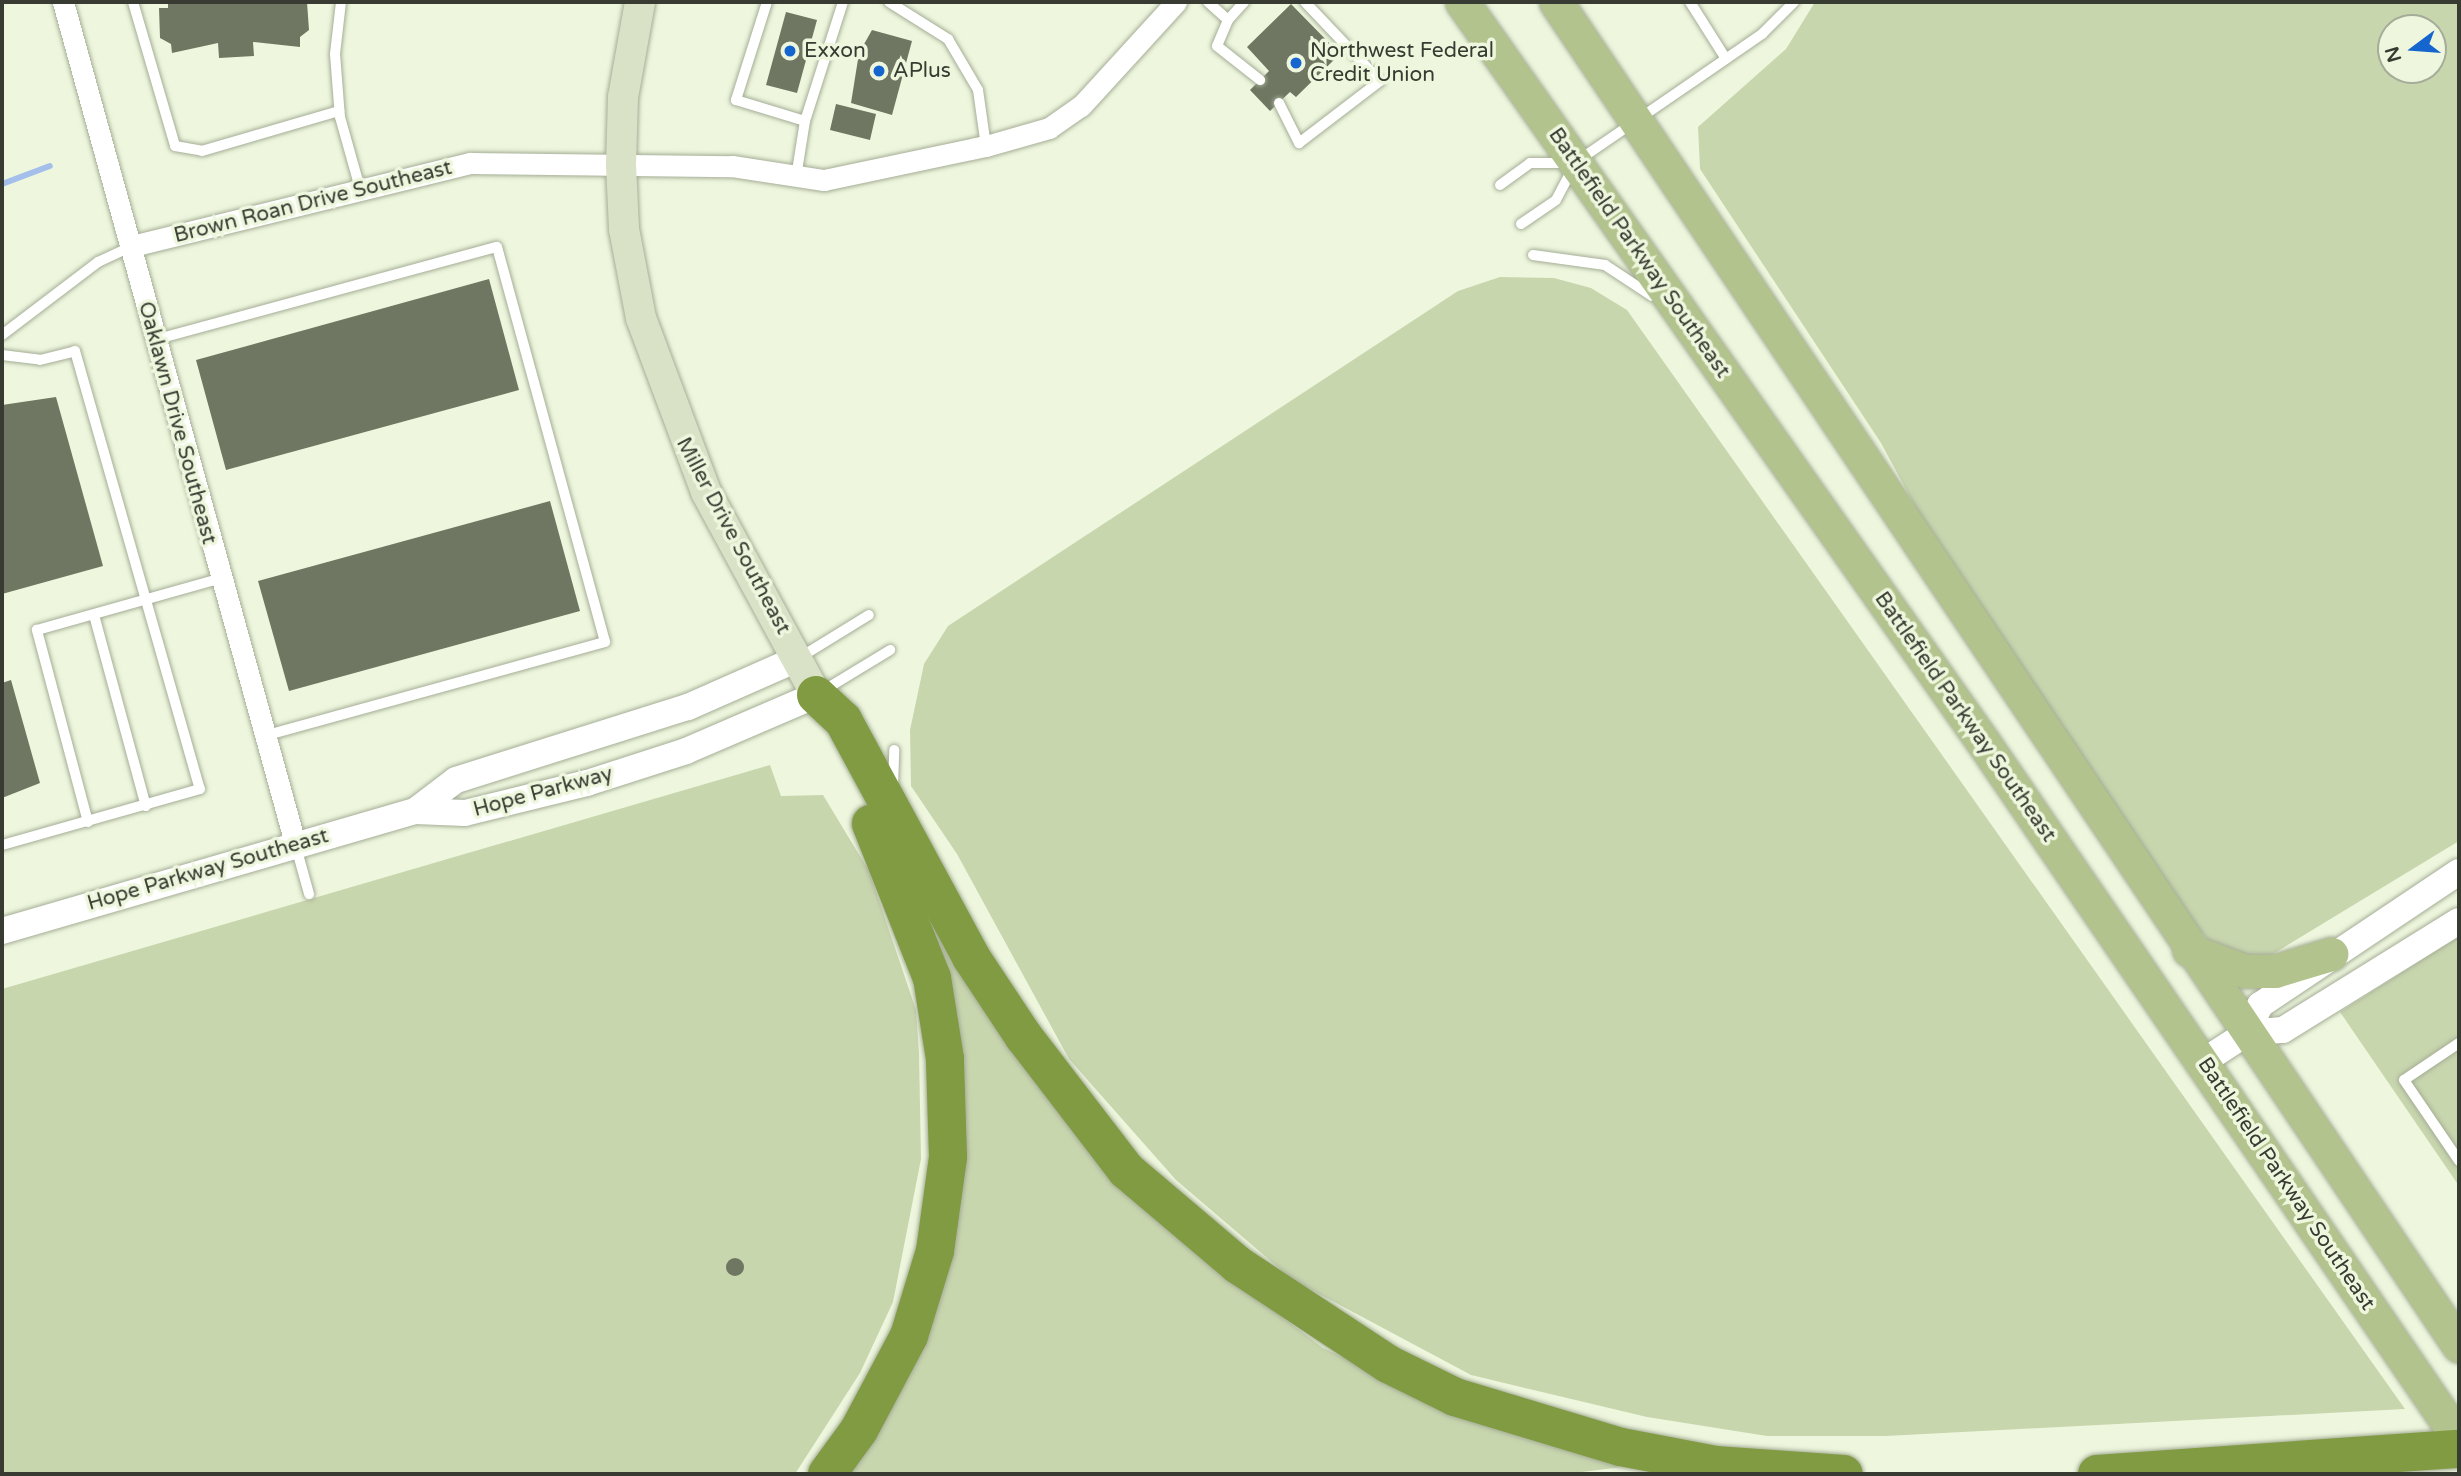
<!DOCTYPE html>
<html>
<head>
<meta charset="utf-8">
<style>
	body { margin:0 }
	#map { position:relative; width:2461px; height:1476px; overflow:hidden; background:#eef7de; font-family:"Varela Round",sans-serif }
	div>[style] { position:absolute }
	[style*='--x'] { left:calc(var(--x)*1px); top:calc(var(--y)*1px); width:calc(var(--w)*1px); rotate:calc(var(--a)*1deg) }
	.green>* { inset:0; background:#c8d6ae }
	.stream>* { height:6px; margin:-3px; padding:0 3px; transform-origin:3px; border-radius:3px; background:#a4c0ea }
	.building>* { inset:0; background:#6f7762 }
	.round { border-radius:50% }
	.roads { filter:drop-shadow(0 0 2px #a5ad96) drop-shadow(0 0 2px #a5ad96) }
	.service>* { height:10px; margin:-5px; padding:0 5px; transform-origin:5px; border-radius:5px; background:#fff }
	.minor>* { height:21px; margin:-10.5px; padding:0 10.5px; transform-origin:10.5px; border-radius:10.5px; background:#fff }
	.tertiary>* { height:26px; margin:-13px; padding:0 13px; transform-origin:13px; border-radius:13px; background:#fff }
	.secondary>* { height:30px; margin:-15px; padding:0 15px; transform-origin:15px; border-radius:15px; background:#d9e1c6 }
	.primary>* { height:33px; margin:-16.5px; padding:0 16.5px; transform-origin:16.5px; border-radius:16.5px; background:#b3c38d }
	.motorway>* { height:38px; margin:-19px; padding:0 19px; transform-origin:19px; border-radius:19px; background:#809b41 }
	.dots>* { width:19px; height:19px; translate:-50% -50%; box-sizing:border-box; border:4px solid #eef7de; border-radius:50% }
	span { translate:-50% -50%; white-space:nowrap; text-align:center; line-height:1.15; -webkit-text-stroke:7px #eef7de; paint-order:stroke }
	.poi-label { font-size:21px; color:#373b31 }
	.left { translate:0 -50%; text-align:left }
	.street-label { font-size:21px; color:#373b31 }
	.frame { position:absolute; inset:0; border:4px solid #373b31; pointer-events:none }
	.north { position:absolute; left:2377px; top:14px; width:70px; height:70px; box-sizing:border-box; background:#eef7de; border:2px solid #a5ac99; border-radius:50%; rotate:254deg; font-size:19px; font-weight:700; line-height:28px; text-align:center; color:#373b31 }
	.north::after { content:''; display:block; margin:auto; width:24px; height:32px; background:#1565cf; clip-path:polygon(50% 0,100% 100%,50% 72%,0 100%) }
</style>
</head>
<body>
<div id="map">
	<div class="green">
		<div style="clip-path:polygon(evenodd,1815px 2px,2459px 2px,2459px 841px,2273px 954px,2255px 958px,2210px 942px,2162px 886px,1951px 573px,1881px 443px,1700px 169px,1698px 127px,1786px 49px,1815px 2px,2391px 28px,2433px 28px,2433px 70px,2391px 70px,2391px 28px)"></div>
		<div style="clip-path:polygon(1500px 277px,1554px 278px,1591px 288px,1627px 310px,2405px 1409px,1886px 1436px,1767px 1436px,1647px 1417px,1471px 1375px,1293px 1280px,1176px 1180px,1069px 1059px,957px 854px,911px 786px,910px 730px,924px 664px,948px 626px,1458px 291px)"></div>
		<div style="clip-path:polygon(770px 765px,781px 796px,823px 795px,869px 871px,916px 1010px,919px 1053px,921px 1159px,893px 1302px,860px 1373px,795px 1474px,2px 1474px,2px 989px)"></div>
		<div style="clip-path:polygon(937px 929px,1208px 1261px,1323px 1348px,1476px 1418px,1622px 1467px,1566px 1474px,844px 1474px,904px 1371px,964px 1061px)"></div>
		<div style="clip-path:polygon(2459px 936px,2459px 1186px,2340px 1012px)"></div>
	</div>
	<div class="stream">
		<div style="--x:2;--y:184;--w:51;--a:-20.6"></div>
	</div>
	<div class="building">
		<div style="clip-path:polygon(168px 2px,307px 2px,309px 30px,300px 37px,300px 47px,253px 42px,254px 56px,219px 58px,218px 43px,172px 53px,171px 44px,160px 38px,159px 8px,168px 8px)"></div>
		<div style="clip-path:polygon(1291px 4px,1340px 54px,1296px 97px,1290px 92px,1270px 111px,1250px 90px,1269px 71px,1247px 47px)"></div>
		<div style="clip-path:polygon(786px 12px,817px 20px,797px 93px,766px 85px)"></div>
		<div style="clip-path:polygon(872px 30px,912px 41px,892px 115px,851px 103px,859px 53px)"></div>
		<div style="clip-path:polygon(836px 104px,876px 114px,870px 140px,830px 130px)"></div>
		<div style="clip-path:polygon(489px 279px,519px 390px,226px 470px,196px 360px)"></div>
		<div style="clip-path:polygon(56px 397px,103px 566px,2px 594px,2px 405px)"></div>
		<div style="clip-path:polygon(550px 501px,580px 611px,289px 691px,258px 581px)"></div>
		<div style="clip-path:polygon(11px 680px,40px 783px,2px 798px,2px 683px)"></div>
		<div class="round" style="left:726px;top:1258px;width:18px;height:18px"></div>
	</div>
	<div class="roads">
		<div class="service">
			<div style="--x:133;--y:2;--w:150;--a:73.7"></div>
			<div style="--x:175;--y:146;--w:27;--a:10"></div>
			<div style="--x:202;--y:151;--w:143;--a:-16.3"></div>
			<div style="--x:341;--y:2;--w:52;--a:96.6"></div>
			<div style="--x:335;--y:54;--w:63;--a:85.5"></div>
			<div style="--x:340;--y:117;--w:74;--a:74.3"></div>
			<div style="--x:767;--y:2;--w:103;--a:107.6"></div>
			<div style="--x:736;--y:100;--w:72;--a:16.9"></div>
			<div style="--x:805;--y:121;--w:57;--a:99.1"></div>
			<div style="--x:889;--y:2;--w:70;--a:32.1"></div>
			<div style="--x:948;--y:39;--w:59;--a:59.5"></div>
			<div style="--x:978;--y:90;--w:57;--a:81.9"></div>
			<div style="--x:1208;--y:2;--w:27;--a:42"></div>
			<div style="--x:1228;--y:20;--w:24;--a:-48"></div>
			<div style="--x:1690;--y:2;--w:67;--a:57.7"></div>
			<div style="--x:1228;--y:20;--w:28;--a:113"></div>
			<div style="--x:1217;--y:46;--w:55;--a:38.3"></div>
			<div style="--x:1279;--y:103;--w:45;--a:63.4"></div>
			<div style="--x:1299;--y:143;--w:102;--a:-37.4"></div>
			<div style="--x:1380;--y:81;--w:109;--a:-133.5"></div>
			<div style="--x:805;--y:121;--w:125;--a:-72.3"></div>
			<div style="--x:1500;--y:185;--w:37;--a:-36"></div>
			<div style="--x:1530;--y:163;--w:36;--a:0"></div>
			<div style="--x:1521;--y:224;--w:42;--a:-34.4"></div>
			<div style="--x:1556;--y:200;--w:43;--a:-62.2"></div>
			<div style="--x:1576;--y:162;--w:226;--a:-34.5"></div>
			<div style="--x:1762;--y:34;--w:45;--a:-45"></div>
			<div style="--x:1533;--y:255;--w:73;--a:7.9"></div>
			<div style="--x:1605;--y:265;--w:56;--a:33.4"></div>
			<div style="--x:2;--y:335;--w:121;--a:-37.2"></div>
			<div style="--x:98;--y:262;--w:38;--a:-25"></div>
			<div style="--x:154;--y:340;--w:355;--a:-15.2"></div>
			<div style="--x:497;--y:247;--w:409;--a:74.7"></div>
			<div style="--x:605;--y:642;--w:355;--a:164.6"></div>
			<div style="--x:2;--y:355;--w:38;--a:7"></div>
			<div style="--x:40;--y:360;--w:36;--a:-14"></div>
			<div style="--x:75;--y:351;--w:455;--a:74.1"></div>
			<div style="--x:200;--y:789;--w:206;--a:164.2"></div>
			<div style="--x:94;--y:615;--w:198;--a:74.8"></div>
			<div style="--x:799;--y:658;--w:82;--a:-31.6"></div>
			<div style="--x:821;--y:692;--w:81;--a:-31.3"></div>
			<div style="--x:893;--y:787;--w:37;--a:-88"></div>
			<div style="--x:88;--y:822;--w:199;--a:-104.9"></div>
			<div style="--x:37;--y:630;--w:188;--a:-15.7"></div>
			<div style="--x:296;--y:847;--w:49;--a:74.5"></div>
			<div style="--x:2459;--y:1043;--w:66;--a:146.1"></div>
			<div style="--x:2404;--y:1080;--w:98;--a:55.8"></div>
		</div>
		<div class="minor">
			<div style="--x:63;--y:2;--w:872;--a:74.58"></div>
			<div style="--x:132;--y:246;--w:348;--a:-13.8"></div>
			<div style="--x:470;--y:163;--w:262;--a:0.7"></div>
			<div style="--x:732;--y:166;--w:93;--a:8.7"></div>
			<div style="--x:824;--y:180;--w:166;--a:-11.9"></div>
			<div style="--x:986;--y:146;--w:66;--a:-15.9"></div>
			<div style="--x:1049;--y:128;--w:39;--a:-35"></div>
			<div style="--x:1081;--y:106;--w:141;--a:-47.6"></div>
		</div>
		<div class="tertiary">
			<div style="--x:415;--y:811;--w:51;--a:-37.1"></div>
			<div style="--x:456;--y:780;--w:243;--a:-17.5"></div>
			<div style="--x:688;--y:707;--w:119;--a:-23.8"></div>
			<div style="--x:2;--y:931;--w:430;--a:-16.2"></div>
			<div style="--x:415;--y:811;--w:50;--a:2.3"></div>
			<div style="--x:465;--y:813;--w:126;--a:-13.8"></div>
			<div style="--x:587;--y:783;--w:104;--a:-17.9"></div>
			<div style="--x:686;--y:751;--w:142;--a:-23.3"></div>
			<div style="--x:2247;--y:1033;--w:31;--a:-65"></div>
			<div style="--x:2260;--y:1005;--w:239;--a:-33.8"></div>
			<div style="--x:2204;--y:1061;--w:51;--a:-33.1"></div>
			<div style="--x:2247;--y:1033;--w:36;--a:-5"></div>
			<div style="--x:2283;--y:1030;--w:207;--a:-31.8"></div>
		</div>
		<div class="secondary">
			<div style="--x:640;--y:2;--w:97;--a:100.1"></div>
			<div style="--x:623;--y:97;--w:68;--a:91.7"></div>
			<div style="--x:621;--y:165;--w:64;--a:87.3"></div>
			<div style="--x:624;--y:229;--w:91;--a:79.2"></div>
			<div style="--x:641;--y:318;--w:186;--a:69.5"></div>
			<div style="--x:706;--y:492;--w:231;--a:61.5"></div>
		</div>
		<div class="primary">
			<div style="--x:1462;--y:2;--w:905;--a:54.85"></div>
			<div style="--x:1983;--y:742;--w:844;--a:55.67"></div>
			<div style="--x:1556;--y:2;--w:1619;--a:56.1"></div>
			<div style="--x:2189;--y:950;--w:60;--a:20.6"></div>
			<div style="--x:2245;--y:971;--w:30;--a:0"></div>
			<div style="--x:2275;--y:971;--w:59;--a:-16.9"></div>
		</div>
		<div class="motorway">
			<div style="--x:816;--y:695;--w:37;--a:43"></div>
			<div style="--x:843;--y:720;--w:269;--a:61.6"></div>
			<div style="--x:971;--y:957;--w:96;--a:56.5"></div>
			<div style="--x:1024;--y:1037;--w:168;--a:52.5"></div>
			<div style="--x:1126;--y:1170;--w:147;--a:40.3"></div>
			<div style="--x:1238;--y:1265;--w:180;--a:33.4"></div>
			<div style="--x:1388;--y:1364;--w:75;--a:26.2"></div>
			<div style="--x:1455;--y:1397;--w:173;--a:16.8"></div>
			<div style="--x:1621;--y:1447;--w:96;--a:10.8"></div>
			<div style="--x:1715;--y:1465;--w:129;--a:4"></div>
			<div style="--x:827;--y:1474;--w:54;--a:-54"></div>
			<div style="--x:859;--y:1430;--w:106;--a:-62"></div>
			<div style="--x:909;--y:1336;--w:89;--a:-73"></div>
			<div style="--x:935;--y:1251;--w:95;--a:-82.1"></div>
			<div style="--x:948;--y:1157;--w:98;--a:-91.8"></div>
			<div style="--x:945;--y:1059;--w:82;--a:-99.1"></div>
			<div style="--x:932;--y:978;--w:166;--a:-111.6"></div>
			<div style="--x:2097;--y:1474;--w:363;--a:-4"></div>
		</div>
	</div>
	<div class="dots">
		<div style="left:790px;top:51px;background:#1565cf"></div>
		<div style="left:1296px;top:63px;background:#1565cf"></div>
		<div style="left:879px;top:71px;background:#1565cf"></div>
	</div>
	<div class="poi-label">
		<span class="left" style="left:804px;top:51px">Exxon</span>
		<span class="left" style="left:1310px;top:63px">Northwest Federal<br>Credit Union</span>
		<span class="left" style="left:893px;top:71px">APlus</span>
	</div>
	<div class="street-label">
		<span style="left:313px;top:202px;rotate:-14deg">Brown Roan Drive Southeast</span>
		<span style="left:1639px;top:253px;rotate:55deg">Battlefield Parkway Southeast</span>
		<span style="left:177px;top:423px;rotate:75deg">Oaklawn Drive Southeast</span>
		<span style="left:733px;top:536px;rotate:62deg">Miller Drive Southeast</span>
		<span style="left:1965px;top:717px;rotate:55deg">Battlefield Parkway Southeast</span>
		<span style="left:543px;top:792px;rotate:-15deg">Hope Parkway</span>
		<span style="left:208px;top:870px;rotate:-16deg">Hope Parkway Southeast</span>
		<span style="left:2286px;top:1184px;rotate:56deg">Battlefield Parkway Southeast</span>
	</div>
	<div class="frame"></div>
	<div class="north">N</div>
</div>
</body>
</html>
